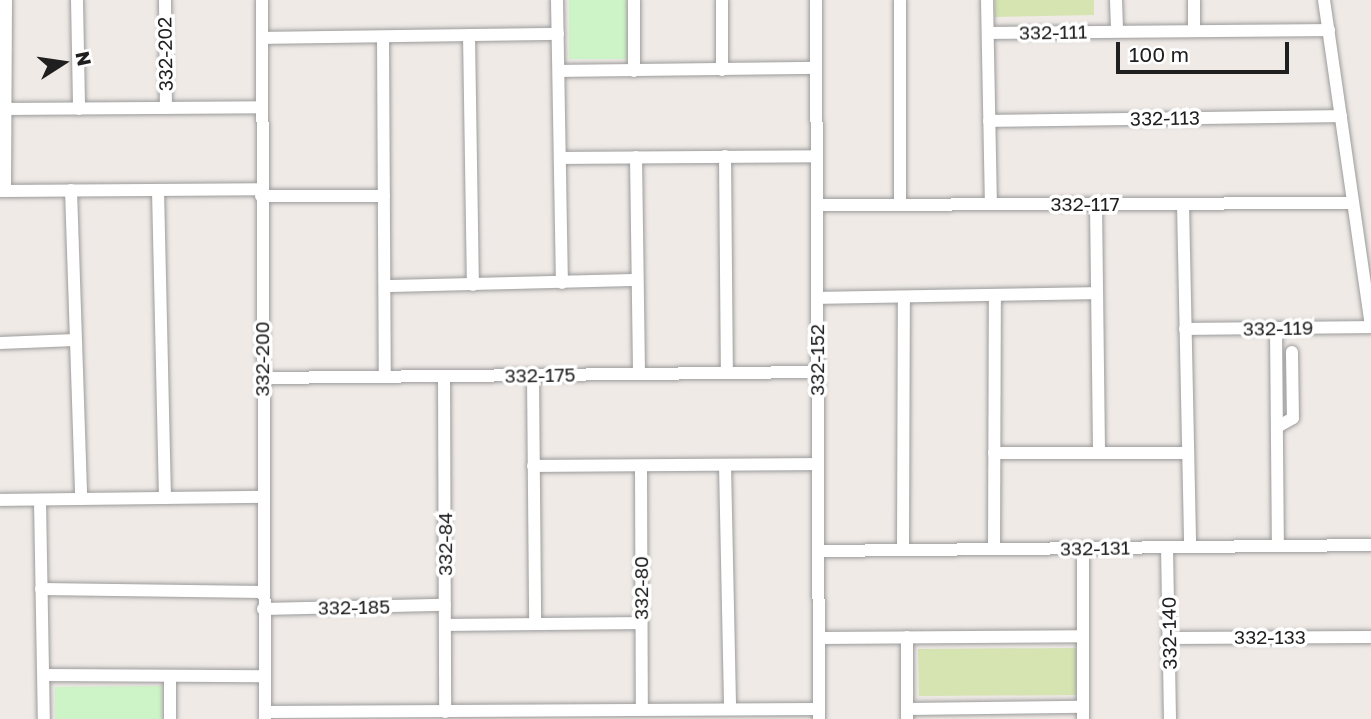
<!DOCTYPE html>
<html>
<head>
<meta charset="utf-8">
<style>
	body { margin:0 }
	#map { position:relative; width:1371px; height:719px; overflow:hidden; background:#efeae6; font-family:"Golos Text",sans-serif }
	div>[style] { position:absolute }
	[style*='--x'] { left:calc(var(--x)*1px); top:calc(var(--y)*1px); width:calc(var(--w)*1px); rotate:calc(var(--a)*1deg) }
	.grass>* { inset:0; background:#d5e4b1 }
	.park>* { inset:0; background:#cdf4c7 }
	.roads { filter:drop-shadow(0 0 2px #9c9c9c) drop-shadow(0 0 2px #9c9c9c) }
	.minor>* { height:12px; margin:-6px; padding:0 6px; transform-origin:6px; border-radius:6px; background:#fff }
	span { translate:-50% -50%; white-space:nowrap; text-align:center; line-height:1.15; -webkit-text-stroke:7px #fff; paint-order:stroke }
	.street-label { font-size:19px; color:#1f1f1f }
	.north { position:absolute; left:28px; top:28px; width:70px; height:70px; -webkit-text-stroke:5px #fff; paint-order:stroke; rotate:78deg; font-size:19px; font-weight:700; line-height:28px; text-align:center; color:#1f1f1f }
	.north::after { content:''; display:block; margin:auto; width:24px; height:32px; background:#1f1f1f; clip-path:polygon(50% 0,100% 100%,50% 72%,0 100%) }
	.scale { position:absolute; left:1116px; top:42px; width:173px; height:32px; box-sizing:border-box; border:4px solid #1f1f1f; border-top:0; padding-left:9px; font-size:21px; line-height:24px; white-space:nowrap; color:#1f1f1f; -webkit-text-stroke:5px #fff; paint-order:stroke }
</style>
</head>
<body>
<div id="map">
	<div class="grass">
		<div style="clip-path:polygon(995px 0,1094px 0,1094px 15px,995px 17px)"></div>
		<div style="clip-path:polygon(1076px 648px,1076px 695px,919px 696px,918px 649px)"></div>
	</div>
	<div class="park">
		<div style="clip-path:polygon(569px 0,627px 0,628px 59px,569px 59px)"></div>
		<div style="clip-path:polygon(162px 686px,162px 719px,55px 719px,55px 687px)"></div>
	</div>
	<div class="roads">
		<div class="minor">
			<div style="--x:77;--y:0;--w:109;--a:88.9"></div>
			<div style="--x:165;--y:0;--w:108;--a:89.5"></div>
			<div style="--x:262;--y:0;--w:719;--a:89.76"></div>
			<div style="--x:557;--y:0;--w:283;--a:89"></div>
			<div style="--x:634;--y:0;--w:71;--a:90"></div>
			<div style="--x:722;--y:0;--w:70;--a:90"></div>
			<div style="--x:816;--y:0;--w:719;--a:89.76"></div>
			<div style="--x:900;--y:0;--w:204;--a:90"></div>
			<div style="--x:987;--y:0;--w:204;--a:88.9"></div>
			<div style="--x:1116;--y:0;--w:31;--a:88"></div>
			<div style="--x:1324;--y:0;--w:330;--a:81.8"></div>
			<div style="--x:1194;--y:29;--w:29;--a:-90"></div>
			<div style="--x:988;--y:33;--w:341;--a:-0.5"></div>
			<div style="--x:469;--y:35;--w:250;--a:89.1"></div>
			<div style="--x:383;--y:37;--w:338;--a:89.7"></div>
			<div style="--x:262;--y:38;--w:296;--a:-0.8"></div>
			<div style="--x:559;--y:71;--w:257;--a:-0.7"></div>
			<div style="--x:7;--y:109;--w:255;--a:-0.4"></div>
			<div style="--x:989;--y:121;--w:352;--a:-0.8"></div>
			<div style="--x:725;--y:156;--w:217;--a:89.5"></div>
			<div style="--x:636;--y:157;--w:217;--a:89.2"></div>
			<div style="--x:560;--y:158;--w:257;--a:-0.4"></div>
			<div style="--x:71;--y:190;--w:309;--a:88.1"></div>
			<div style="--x:158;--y:190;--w:308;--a:88.7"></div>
			<div style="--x:0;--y:191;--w:261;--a:-0.4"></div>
			<div style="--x:5;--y:191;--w:191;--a:-89.7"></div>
			<div style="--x:261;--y:196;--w:123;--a:0"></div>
			<div style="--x:1096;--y:204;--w:249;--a:89.3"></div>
			<div style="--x:1183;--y:204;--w:343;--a:88.8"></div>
			<div style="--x:817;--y:205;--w:536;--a:-0.21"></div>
			<div style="--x:387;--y:286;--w:250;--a:-1.4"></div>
			<div style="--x:817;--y:298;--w:280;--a:-1"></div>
			<div style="--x:1276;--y:328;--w:218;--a:89.5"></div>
			<div style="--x:1185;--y:329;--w:186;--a:-0.6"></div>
			<div style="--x:0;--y:343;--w:75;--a:-2.3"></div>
			<div style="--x:444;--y:376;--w:336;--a:89.8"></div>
			<div style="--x:533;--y:376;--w:248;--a:89.5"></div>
			<div style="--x:263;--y:378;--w:554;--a:-0.62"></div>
			<div style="--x:1277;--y:427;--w:18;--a:-29"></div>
			<div style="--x:1293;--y:418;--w:66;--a:-90.9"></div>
			<div style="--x:994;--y:453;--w:194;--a:0"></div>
			<div style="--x:725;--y:465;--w:244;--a:88.8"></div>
			<div style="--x:533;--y:466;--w:285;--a:-0.4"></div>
			<div style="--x:641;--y:466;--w:243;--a:89.8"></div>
			<div style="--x:0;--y:500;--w:262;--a:-0.7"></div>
			<div style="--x:40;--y:500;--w:219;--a:89"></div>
			<div style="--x:1167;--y:547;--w:172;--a:89"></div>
			<div style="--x:1083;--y:548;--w:171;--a:90"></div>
			<div style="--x:994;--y:549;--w:254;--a:-89.8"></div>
			<div style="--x:903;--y:550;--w:253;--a:-89.8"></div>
			<div style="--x:819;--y:551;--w:552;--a:-0.62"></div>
			<div style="--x:41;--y:589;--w:222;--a:0.8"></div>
			<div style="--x:263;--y:609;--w:182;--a:-1.3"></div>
			<div style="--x:446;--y:625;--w:194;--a:-0.6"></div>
			<div style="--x:907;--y:637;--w:82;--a:90"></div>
			<div style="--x:819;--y:638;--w:264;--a:-0.4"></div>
			<div style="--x:1169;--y:638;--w:202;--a:-0.3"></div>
			<div style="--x:44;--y:675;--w:221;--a:0.3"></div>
			<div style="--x:907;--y:709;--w:176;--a:-0.7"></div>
			<div style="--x:265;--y:712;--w:554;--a:-0.31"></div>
			<div style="--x:170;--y:719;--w:43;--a:-90"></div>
		</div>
	</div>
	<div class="street-label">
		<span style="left:1053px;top:32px;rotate:-1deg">332-111</span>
		<span style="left:165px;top:54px;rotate:-91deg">332-202</span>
		<span style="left:1165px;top:118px;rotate:-1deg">332-113</span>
		<span style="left:1085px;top:204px">332-117</span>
		<span style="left:1278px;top:328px;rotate:-1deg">332-119</span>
		<span style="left:262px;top:359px;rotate:-90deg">332-200</span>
		<span style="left:817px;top:360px;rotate:-90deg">332-152</span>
		<span style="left:540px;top:375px;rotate:-1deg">332-175</span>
		<span style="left:445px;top:544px;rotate:-90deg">332-84</span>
		<span style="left:1095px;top:548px;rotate:-1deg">332-131</span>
		<span style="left:641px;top:588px;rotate:-90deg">332-80</span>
		<span style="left:354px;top:607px;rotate:-1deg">332-185</span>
		<span style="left:1169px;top:633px;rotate:-91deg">332-140</span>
		<span style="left:1270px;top:637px">332-133</span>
	</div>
	<div class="north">N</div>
	<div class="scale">100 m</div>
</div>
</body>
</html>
